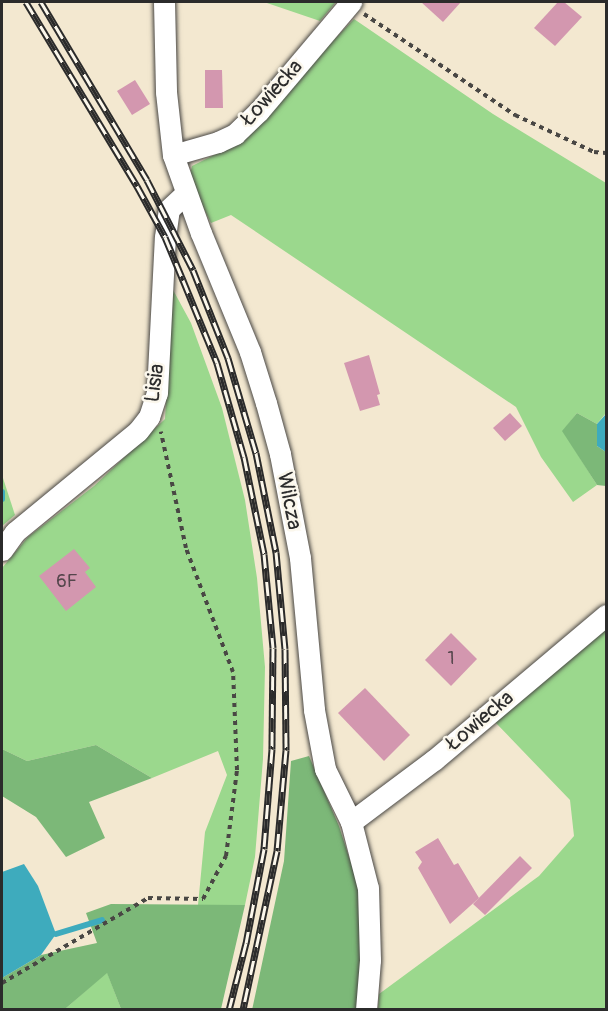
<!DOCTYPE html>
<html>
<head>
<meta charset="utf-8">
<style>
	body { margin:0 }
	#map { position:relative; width:608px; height:1011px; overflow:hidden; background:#f3e8d0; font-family:Pangolin,sans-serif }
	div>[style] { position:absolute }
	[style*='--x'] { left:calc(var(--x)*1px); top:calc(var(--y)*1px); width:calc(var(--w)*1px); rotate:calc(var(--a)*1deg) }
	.green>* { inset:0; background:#9bd88d }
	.forest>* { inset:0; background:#7cb878 }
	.water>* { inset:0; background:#3eabbd }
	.stream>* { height:6px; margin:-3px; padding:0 3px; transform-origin:3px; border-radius:3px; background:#3eabbd }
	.building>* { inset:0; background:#d397af }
	.path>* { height:4px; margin-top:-2px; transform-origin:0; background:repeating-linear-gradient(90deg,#494744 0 4.5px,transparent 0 9px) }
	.roads { filter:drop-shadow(0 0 2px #494744) drop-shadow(0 0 2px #494744) }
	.street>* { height:21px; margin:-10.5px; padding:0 10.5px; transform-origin:10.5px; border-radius:10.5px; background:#fff }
	.rail>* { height:7px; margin-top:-3.5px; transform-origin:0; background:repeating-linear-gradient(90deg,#fbf7ec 0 14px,#2b2b2b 0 28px); box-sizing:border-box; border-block:2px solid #2b2b2b }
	span { translate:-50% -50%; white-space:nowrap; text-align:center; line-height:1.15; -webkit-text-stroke:5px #fbf7ec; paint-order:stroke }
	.number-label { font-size:18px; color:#55464c }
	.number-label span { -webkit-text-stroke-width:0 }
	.street-label { font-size:21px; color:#2b2b2b }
	.frame { position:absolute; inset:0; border:3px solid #2b2b2b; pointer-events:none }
</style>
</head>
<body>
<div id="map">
	<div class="green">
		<div style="clip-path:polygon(264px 2px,336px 2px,320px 21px)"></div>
		<div style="clip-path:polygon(354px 19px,493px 114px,606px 183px,606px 413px,597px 424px,577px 413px,563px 431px,597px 485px,573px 502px,541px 457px,516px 407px,231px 215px,211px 223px,189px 179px,192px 166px,244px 140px,297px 78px)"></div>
		<div style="clip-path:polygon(172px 288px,191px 323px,222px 408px,245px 500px,257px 578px,265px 667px,263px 759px,255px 857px,245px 905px,198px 905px,205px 832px,227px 775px,218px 751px,152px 778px,96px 745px,27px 761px,2px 749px,2px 568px,28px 537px,94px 486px,165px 419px)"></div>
		<div style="clip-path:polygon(2px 475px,15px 515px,2px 526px)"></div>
		<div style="clip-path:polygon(606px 624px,606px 1009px,378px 1010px,379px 994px,539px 876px,574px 836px,570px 800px,495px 722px)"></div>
		<div style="clip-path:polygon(107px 972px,121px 1009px,65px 1009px)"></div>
	</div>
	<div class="forest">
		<div style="clip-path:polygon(577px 413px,597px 424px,597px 446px,606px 452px,606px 486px,597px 485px,562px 431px)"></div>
		<div style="clip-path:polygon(96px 745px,152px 778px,89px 802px,105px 838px,66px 857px,36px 817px,2px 796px,2px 749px,27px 761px)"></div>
		<div style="clip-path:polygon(309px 756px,339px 826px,359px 888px,362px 956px,357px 1009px,252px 1010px,284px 861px,291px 761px)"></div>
		<div style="clip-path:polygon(111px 904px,245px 905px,221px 1009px,121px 1009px,107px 973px,65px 1009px,2px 1009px,2px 978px,41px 955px,97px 943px,86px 913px)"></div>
	</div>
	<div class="water">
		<div style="clip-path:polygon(606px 414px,606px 413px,606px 452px,597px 446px,597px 424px)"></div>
		<div style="clip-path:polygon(24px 864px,38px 886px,56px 934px,41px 955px,2px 978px,2px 872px)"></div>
	</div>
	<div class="stream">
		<div style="--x:2;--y:492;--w:7;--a:90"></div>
		<div style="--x:56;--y:934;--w:48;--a:-16.9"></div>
	</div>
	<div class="building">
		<div style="clip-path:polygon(421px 2px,461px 2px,443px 22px)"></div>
		<div style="clip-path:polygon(558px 2px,564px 2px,582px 17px,555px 46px,534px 28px)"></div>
		<div style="clip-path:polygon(205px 70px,222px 70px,223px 108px,205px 108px)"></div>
		<div style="clip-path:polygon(135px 80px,150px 104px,132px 115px,117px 91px)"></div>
		<div style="clip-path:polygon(369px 355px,380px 394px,377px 395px,380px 405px,360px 411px,344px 363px)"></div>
		<div style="clip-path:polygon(510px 413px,522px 426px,505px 441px,493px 428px)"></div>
		<div style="clip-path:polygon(74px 549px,90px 568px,85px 572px,96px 587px,66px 611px,39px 576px)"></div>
		<div style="clip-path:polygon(451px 633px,477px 659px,451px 686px,425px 660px)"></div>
		<div style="clip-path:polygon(365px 688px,410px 735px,384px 761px,338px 713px)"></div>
		<div style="clip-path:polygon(438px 838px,454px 865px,458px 863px,479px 898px,450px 924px,418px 868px,422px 862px,415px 852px)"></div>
		<div style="clip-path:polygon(520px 856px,532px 868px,485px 915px,473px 904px)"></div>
	</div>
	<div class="path">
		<div style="--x:364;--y:14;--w:182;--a:33.8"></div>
		<div style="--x:515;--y:115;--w:87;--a:25.1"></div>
		<div style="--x:594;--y:152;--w:12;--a:5"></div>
		<div style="--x:2;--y:983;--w:169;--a:-30.2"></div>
		<div style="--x:148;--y:898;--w:55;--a:1"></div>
		<div style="--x:203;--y:899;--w:49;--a:-61.9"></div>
		<div style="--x:226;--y:856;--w:87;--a:-82.7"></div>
		<div style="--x:237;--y:770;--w:98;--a:-92.3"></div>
		<div style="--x:233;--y:672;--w:133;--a:-110.8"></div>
		<div style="--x:186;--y:548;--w:119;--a:-102.2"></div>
	</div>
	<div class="roads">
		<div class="street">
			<div style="--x:164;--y:2;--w:90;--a:88.7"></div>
			<div style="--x:166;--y:92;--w:63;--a:83.7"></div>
			<div style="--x:173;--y:155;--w:83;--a:70.3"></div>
			<div style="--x:201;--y:233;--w:129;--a:67.6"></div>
			<div style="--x:250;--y:352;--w:53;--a:72.6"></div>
			<div style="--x:266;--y:403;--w:53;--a:74.6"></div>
			<div style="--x:280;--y:454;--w:106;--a:79.1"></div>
			<div style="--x:300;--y:558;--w:153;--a:84.7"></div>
			<div style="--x:314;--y:710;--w:60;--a:79.4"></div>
			<div style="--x:325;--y:769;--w:59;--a:63.9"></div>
			<div style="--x:351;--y:822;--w:68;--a:75.6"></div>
			<div style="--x:368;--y:888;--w:72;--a:88.4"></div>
			<div style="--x:370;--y:960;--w:50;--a:94.6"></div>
			<div style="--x:173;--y:155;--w:47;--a:-16.1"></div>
			<div style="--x:218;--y:142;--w:19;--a:-25"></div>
			<div style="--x:235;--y:134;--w:33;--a:-44"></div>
			<div style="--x:259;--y:111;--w:143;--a:-49.8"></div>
			<div style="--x:2;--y:550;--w:22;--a:-54"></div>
			<div style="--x:15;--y:532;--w:159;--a:-39.4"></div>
			<div style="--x:138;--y:431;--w:18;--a:-52"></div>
			<div style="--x:149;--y:417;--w:25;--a:-72"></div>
			<div style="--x:157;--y:393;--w:156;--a:-87.1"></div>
			<div style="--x:165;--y:237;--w:28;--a:-82"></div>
			<div style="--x:169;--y:209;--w:22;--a:-43"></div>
			<div style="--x:351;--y:822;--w:104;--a:-36.8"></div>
			<div style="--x:434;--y:760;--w:225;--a:-40.1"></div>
		</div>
	</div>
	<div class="rail">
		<div style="--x:26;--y:2;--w:215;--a:58.9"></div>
		<div style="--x:137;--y:186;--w:58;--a:61.2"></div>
		<div style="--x:165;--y:237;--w:47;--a:67.3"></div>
		<div style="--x:183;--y:280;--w:90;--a:67.7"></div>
		<div style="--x:217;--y:363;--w:98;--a:74"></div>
		<div style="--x:244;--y:457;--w:99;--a:78.3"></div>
		<div style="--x:264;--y:554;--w:94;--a:84.5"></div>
		<div style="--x:273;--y:648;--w:101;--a:90.6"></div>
		<div style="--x:272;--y:749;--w:100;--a:94.6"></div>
		<div style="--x:264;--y:849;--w:96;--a:100.8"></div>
		<div style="--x:246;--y:943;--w:69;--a:104.2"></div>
		<div style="--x:41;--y:2;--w:207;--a:59.2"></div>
		<div style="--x:147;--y:180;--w:101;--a:62.9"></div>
		<div style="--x:193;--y:270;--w:95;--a:68.3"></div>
		<div style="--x:228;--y:358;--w:99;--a:73.6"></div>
		<div style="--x:256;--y:453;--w:101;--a:78.6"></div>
		<div style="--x:276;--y:552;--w:97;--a:84.7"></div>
		<div style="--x:285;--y:649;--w:101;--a:89.4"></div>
		<div style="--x:286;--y:750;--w:101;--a:95.1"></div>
		<div style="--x:277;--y:851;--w:163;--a:102.1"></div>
	</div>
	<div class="number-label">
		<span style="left:67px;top:582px">6F</span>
		<span style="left:451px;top:659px">1</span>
	</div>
	<div class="street-label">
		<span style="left:272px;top:93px;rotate:-48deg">Łowiecka</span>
		<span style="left:155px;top:383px;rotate:-82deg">Lisia</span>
		<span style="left:289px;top:501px;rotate:79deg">Wilcza</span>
		<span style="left:480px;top:721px;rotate:-40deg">Łowiecka</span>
	</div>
	<div class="frame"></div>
</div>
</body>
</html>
